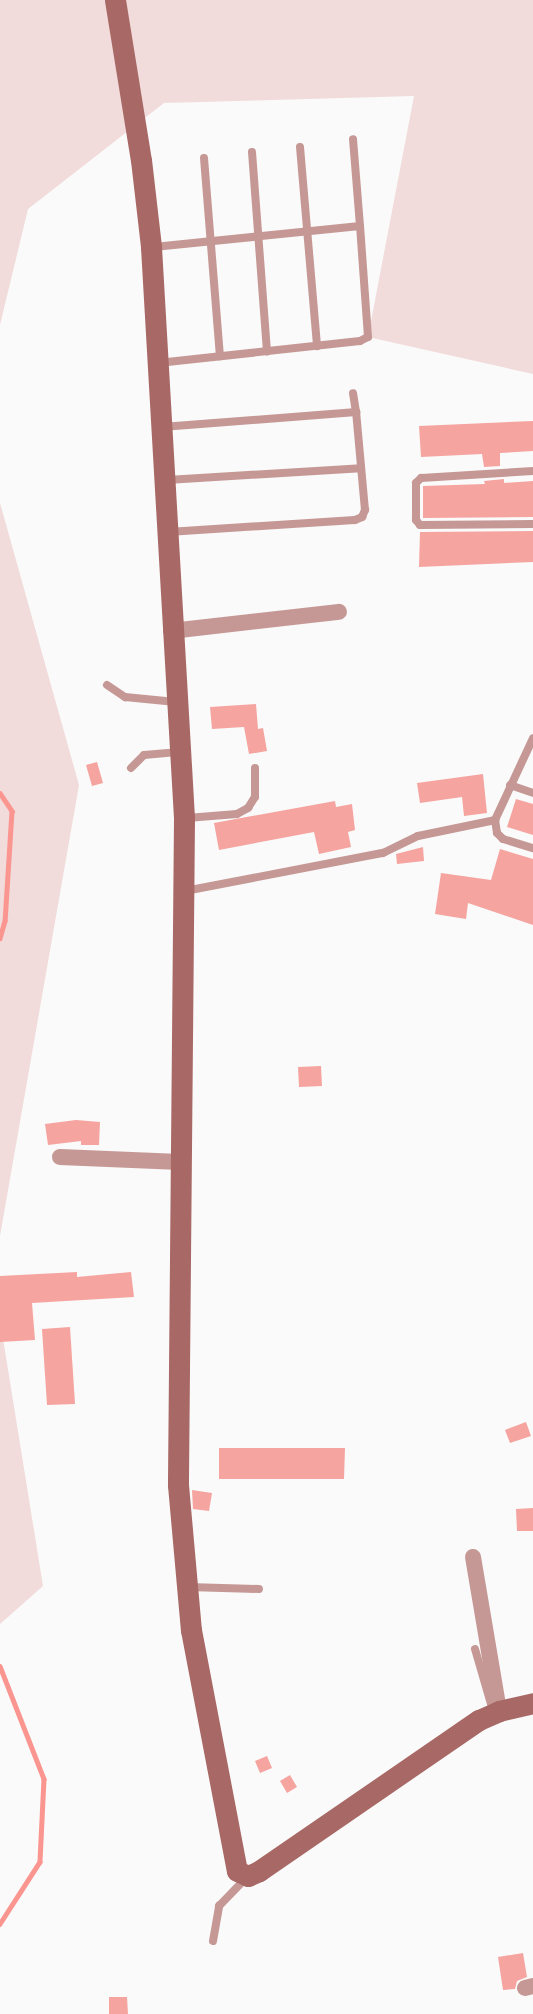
<!DOCTYPE html>
<html>
<head>
<meta charset="utf-8">
<style>
	body { margin:0 }
	#map { position:relative; width:533px; height:2014px; overflow:hidden; background:#fafafa; font-family:"DM Sans",sans-serif }
	div>[style] { position:absolute }
	[style*='--x'] { left:calc(var(--x)*1px); top:calc(var(--y)*1px); width:calc(var(--w)*1px); rotate:calc(var(--a)*1deg) }
	.green>* { inset:0; background:#f1dcdb }
	.stream>* { height:4.5px; margin:-2.25px; padding:0 2.25px; transform-origin:2.25px; border-radius:2.25px; background:#fa9590 }
	.building>* { inset:0; background:#f5a49f }
	.lane>* { height:8px; margin:-4px; padding:0 4px; transform-origin:4px; border-radius:4px; background:#c59895 }
	.street>* { height:16px; margin:-8px; padding:0 8px; transform-origin:8px; border-radius:8px; background:#c59895 }
	.secondary>* { height:21px; margin:-10.5px; padding:0 10.5px; transform-origin:10.5px; border-radius:10.5px; background:#a86865 }
	span { translate:-50% -50%; white-space:nowrap; text-align:center; line-height:1.15; -webkit-text-stroke:5px #fff; paint-order:stroke }
</style>
</head>
<body>
<div id="map">
	<div class="green">
		<div style="clip-path:polygon(0 0,533px 0,533px 374px,368px 337px,414px 96px,164px 103px,28px 209px,0 325px)"></div>
		<div style="clip-path:polygon(0 503px,79px 785px,0 1236px)"></div>
		<div style="clip-path:polygon(0 1320px,43px 1586px,0 1624px)"></div>
	</div>
	<div class="stream">
		<div style="--x:0;--y:793;--w:22;--a:56"></div>
		<div style="--x:12;--y:811;--w:110;--a:93.6"></div>
		<div style="--x:5;--y:921;--w:18;--a:106"></div>
		<div style="--x:0;--y:1666;--w:121;--a:68.7"></div>
		<div style="--x:44;--y:1779;--w:83;--a:92.8"></div>
		<div style="--x:40;--y:1862;--w:74;--a:122.8"></div>
	</div>
	<div class="building">
		<div style="clip-path:polygon(533px 421px,533px 451px,500px 453px,500px 466px,484px 467px,482px 454px,421px 457px,419px 426px)"></div>
		<div style="clip-path:polygon(504px 479px,504px 483px,533px 481px,533px 517px,423px 518px,423px 486px,485px 484px,484px 481px)"></div>
		<div style="clip-path:polygon(533px 531px,533px 562px,419px 567px,420px 532px)"></div>
		<div style="clip-path:polygon(256px 704px,258px 729px,263px 728px,267px 751px,249px 754px,244px 727px,212px 729px,210px 707px)"></div>
		<div style="clip-path:polygon(97px 762px,103px 783px,92px 786px,86px 765px)"></div>
		<div style="clip-path:polygon(483px 774px,487px 813px,464px 816px,462px 797px,420px 803px,417px 783px)"></div>
		<div style="clip-path:polygon(516px 799px,533px 804px,533px 835px,507px 827px)"></div>
		<div style="clip-path:polygon(335px 801px,336px 807px,352px 804px,355px 830px,348px 832px,351px 847px,319px 854px,314px 832px,219px 850px,214px 823px)"></div>
		<div style="clip-path:polygon(423px 847px,424px 861px,397px 864px,396px 854px)"></div>
		<div style="clip-path:polygon(500px 849px,533px 859px,533px 925px,468px 903px,466px 919px,435px 914px,441px 873px,491px 880px)"></div>
		<div style="clip-path:polygon(321px 1066px,322px 1086px,299px 1087px,298px 1067px)"></div>
		<div style="clip-path:polygon(76px 1120px,100px 1122px,99px 1145px,81px 1145px,81px 1141px,48px 1145px,45px 1124px)"></div>
		<div style="clip-path:polygon(77px 1272px,77px 1277px,131px 1272px,134px 1297px,32px 1303px,35px 1340px,0 1342px,0 1276px)"></div>
		<div style="clip-path:polygon(70px 1327px,75px 1404px,47px 1405px,42px 1329px)"></div>
		<div style="clip-path:polygon(526px 1422px,531px 1436px,510px 1443px,505px 1430px)"></div>
		<div style="clip-path:polygon(219px 1448px,345px 1448px,344px 1479px,219px 1479px)"></div>
		<div style="clip-path:polygon(192px 1490px,212px 1493px,209px 1511px,193px 1509px)"></div>
		<div style="clip-path:polygon(533px 1508px,533px 1531px,517px 1531px,516px 1509px)"></div>
		<div style="clip-path:polygon(267px 1756px,272px 1768px,260px 1773px,255px 1761px)"></div>
		<div style="clip-path:polygon(290px 1775px,297px 1787px,287px 1793px,280px 1781px)"></div>
		<div style="clip-path:polygon(523px 1953px,527px 1977px,517px 1981px,515px 1989px,503px 1990px,498px 1957px)"></div>
		<div style="clip-path:polygon(109px 1997px,127px 1997px,128px 2014px,109px 2014px)"></div>
	</div>
	<div class="lane">
		<div style="--x:300;--y:147;--w:200;--a:85.1"></div>
		<div style="--x:252;--y:152;--w:200;--a:85.7"></div>
		<div style="--x:204;--y:158;--w:199;--a:85.4"></div>
		<div style="--x:154;--y:247;--w:207;--a:-5.8"></div>
		<div style="--x:360;--y:226;--w:87;--a:-94.6"></div>
		<div style="--x:158;--y:363;--w:203;--a:-6.2"></div>
		<div style="--x:360;--y:341;--w:9;--a:-27"></div>
		<div style="--x:368;--y:337;--w:111;--a:-94.1"></div>
		<div style="--x:162;--y:427;--w:195;--a:-4.4"></div>
		<div style="--x:356;--y:412;--w:19;--a:-99"></div>
		<div style="--x:533;--y:471;--w:112;--a:176.4"></div>
		<div style="--x:421;--y:478;--w:7;--a:135"></div>
		<div style="--x:416;--y:483;--w:37;--a:90"></div>
		<div style="--x:416;--y:520;--w:6;--a:51"></div>
		<div style="--x:420;--y:525;--w:113;--a:-0.5"></div>
		<div style="--x:167;--y:480;--w:194;--a:-3.5"></div>
		<div style="--x:168;--y:532;--w:187;--a:-3.7"></div>
		<div style="--x:355;--y:520;--w:8;--a:-23"></div>
		<div style="--x:362;--y:517;--w:8;--a:-67"></div>
		<div style="--x:365;--y:510;--w:98;--a:-95.2"></div>
		<div style="--x:107;--y:685;--w:22;--a:34"></div>
		<div style="--x:125;--y:697;--w:51;--a:5.6"></div>
		<div style="--x:131;--y:768;--w:18;--a:-45"></div>
		<div style="--x:144;--y:755;--w:36;--a:-5"></div>
		<div style="--x:510;--y:785;--w:24;--a:19"></div>
		<div style="--x:187;--y:818;--w:50;--a:-4.6"></div>
		<div style="--x:237;--y:814;--w:13;--a:-29"></div>
		<div style="--x:248;--y:808;--w:13;--a:-58"></div>
		<div style="--x:255;--y:797;--w:29;--a:-90"></div>
		<div style="--x:495;--y:820;--w:13;--a:81"></div>
		<div style="--x:497;--y:833;--w:8;--a:45"></div>
		<div style="--x:503;--y:839;--w:31;--a:17"></div>
		<div style="--x:185;--y:891;--w:202;--a:-10.9"></div>
		<div style="--x:383;--y:853;--w:39;--a:-26"></div>
		<div style="--x:418;--y:836;--w:79;--a:-11.7"></div>
		<div style="--x:495;--y:820;--w:90;--a:-65.1"></div>
		<div style="--x:188;--y:1587;--w:71;--a:1.6"></div>
		<div style="--x:475;--y:1649;--w:57;--a:73.8"></div>
		<div style="--x:213;--y:1941;--w:36;--a:-80"></div>
		<div style="--x:219;--y:1906;--w:39;--a:-46"></div>
	</div>
	<div class="street">
		<div style="--x:171;--y:631;--w:169;--a:-6.5"></div>
		<div style="--x:60;--y:1157;--w:120;--a:2.4"></div>
		<div style="--x:473;--y:1557;--w:156;--a:80.4"></div>
		<div style="--x:525;--y:1988;--w:8;--a:-14"></div>
	</div>
	<div class="secondary">
		<div style="--x:115;--y:0;--w:162;--a:80.8"></div>
		<div style="--x:141;--y:160;--w:88;--a:83.4"></div>
		<div style="--x:151;--y:247;--w:572;--a:86.69"></div>
		<div style="--x:184;--y:818;--w:667;--a:90.52"></div>
		<div style="--x:178;--y:1485;--w:146;--a:84.9"></div>
		<div style="--x:191;--y:1630;--w:245;--a:79.2"></div>
		<div style="--x:237;--y:1871;--w:12;--a:24"></div>
		<div style="--x:248;--y:1876;--w:12;--a:-24"></div>
		<div style="--x:259;--y:1871;--w:267;--a:-34.5"></div>
		<div style="--x:479;--y:1720;--w:22;--a:-24"></div>
		<div style="--x:499;--y:1711;--w:35;--a:-13"></div>
	</div>
</div>
</body>
</html>
